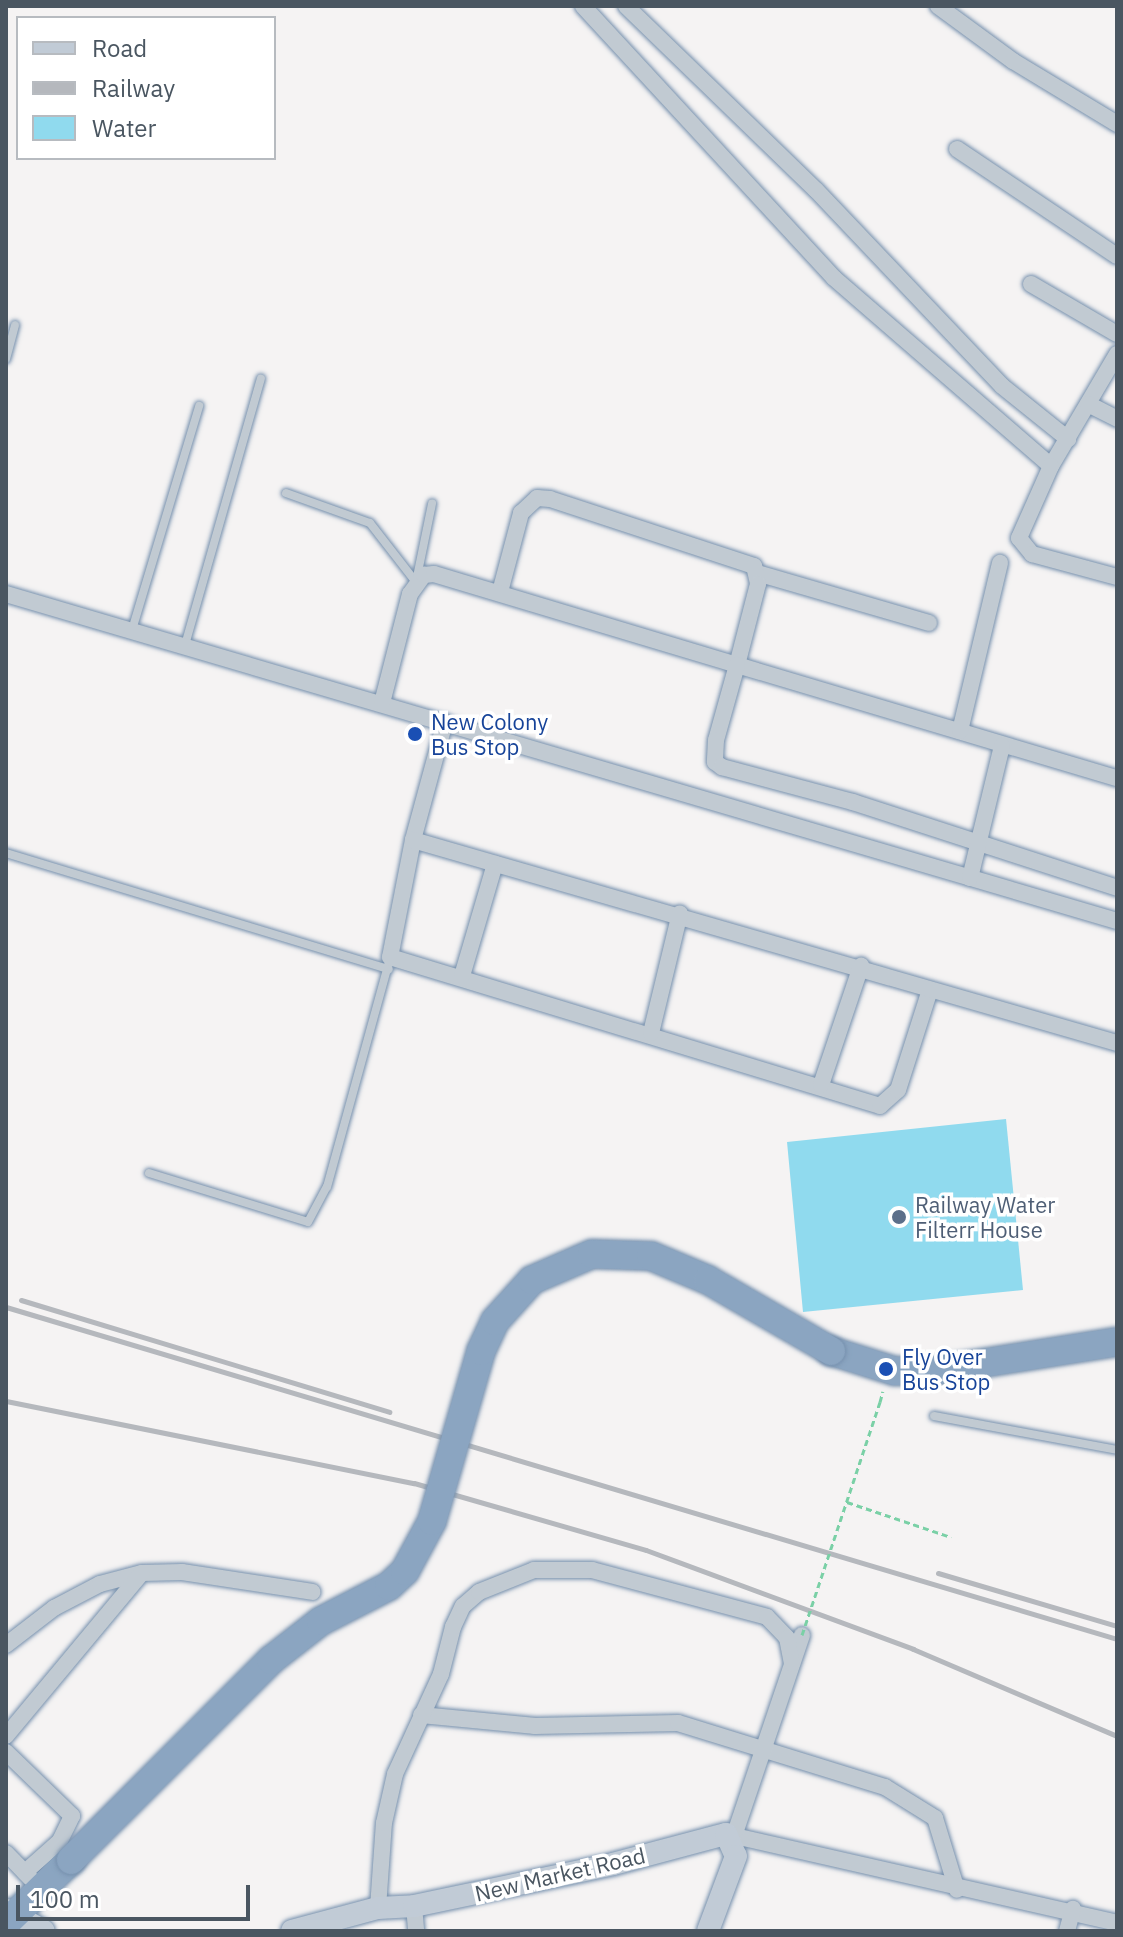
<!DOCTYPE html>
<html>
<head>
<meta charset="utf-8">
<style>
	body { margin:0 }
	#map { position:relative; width:1123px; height:1937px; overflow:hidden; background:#f5f3f3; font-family:"IBM Plex Sans",sans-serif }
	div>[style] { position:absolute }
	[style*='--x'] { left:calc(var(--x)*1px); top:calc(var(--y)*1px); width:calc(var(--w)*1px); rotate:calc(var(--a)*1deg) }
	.water>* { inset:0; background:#90daee }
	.path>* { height:3px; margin-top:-1.5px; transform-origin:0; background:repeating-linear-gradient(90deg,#7ad0a6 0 6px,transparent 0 10px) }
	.roads { filter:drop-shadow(0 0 2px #7690ad) drop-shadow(0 0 2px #7690ad) }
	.lane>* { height:8px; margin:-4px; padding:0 4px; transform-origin:4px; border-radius:4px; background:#c1cad2 }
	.street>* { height:16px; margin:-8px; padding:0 8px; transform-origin:8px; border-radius:8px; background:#c1cad2 }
	.secondary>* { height:22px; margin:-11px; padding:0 11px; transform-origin:11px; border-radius:11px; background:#c1cbd6 }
	.highway>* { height:28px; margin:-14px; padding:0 14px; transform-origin:14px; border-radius:14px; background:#8ba5c1 }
	.rail>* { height:5px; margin:-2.5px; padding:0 2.5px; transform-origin:2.5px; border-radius:2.5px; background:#b5b8bd }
	.path-bridge>* { height:3px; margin-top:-1.5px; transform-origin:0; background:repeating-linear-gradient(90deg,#7ad0a6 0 6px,transparent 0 10px) }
	.bridges { filter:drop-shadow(0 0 2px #7690ad) drop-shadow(0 0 2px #7690ad) }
	.highway-bridge>* { height:28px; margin:-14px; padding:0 14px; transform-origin:14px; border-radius:14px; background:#8ba5c1 }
	.dots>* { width:22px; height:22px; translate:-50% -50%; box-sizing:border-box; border:4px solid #fff; border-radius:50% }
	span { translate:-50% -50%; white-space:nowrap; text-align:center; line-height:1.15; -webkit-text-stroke:7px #fff; paint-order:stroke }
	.transit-label { font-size:22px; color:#164399 }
	.left { translate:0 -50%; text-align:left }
	.service-label { font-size:22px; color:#4e5e75 }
	.street-label { font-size:22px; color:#4a5661 }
	.frame { position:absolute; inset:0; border:8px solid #4a5661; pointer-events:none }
	.legend { position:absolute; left:16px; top:16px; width:260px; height:144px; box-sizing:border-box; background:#fff; border:2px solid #b7bbc0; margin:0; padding:10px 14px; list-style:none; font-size:24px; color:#4a5661 }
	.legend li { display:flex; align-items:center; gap:16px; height:40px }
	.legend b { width:40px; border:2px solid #b7bbc0 }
	.scale { position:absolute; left:16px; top:1885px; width:234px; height:36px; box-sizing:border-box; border:4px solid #4a5661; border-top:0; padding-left:10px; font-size:24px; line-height:28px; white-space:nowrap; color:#4a5661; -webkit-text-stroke:6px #fff; paint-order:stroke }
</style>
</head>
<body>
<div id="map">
	<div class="water">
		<div style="clip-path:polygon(1006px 1119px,1023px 1290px,803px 1312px,787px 1142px)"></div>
	</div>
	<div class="path">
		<div style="--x:880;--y:1402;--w:11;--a:-75"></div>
		<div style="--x:847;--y:1502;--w:110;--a:18.6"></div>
	</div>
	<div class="roads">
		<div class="lane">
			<div style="--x:6;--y:359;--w:35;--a:-75"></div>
			<div style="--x:286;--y:493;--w:89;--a:19.7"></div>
			<div style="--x:370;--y:523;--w:75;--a:52.1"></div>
			<div style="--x:417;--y:577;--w:75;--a:-78.4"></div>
			<div style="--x:132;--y:630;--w:234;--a:-73.3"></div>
			<div style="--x:185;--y:645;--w:277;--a:-74.1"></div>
			<div style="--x:6;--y:853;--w:400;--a:16.9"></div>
			<div style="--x:149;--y:1173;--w:166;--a:17.1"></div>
			<div style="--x:308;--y:1222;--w:40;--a:-62"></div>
			<div style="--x:327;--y:1187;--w:238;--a:-74.6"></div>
			<div style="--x:934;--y:1416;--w:186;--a:10.5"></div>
		</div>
		<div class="street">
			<div style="--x:583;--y:6;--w:370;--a:47.3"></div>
			<div style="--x:834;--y:278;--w:287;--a:40.9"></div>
			<div style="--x:626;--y:6;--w:264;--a:44.1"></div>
			<div style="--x:816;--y:190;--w:270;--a:46.5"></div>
			<div style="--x:1002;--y:386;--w:85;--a:38.8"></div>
			<div style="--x:938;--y:6;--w:93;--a:36.3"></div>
			<div style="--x:1013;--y:61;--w:122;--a:31.2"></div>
			<div style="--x:957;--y:149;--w:192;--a:33.8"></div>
			<div style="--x:1031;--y:284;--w:99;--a:30.2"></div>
			<div style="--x:1117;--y:354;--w:130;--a:120.5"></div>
			<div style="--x:1051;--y:466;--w:79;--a:114"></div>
			<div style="--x:1019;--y:538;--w:21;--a:51"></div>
			<div style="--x:1032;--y:554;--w:88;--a:15.1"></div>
			<div style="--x:1088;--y:404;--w:33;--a:27"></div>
			<div style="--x:757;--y:573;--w:179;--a:16.2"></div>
			<div style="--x:500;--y:592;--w:82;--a:-75.1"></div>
			<div style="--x:521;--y:513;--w:22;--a:-43"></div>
			<div style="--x:537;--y:498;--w:13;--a:4"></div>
			<div style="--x:550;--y:499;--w:215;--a:18.2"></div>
			<div style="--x:754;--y:566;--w:18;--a:77"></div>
			<div style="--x:758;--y:584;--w:84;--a:104.5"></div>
			<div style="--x:737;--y:665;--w:396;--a:16.6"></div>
			<div style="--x:6;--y:594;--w:1158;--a:16.4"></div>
			<div style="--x:382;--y:703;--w:113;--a:-75.6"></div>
			<div style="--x:410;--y:594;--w:24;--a:-54"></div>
			<div style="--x:424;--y:575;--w:10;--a:-6"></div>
			<div style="--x:434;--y:574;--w:316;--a:16.7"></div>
			<div style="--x:737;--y:665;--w:78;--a:105.6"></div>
			<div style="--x:716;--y:740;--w:22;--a:93"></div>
			<div style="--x:715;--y:762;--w:9;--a:36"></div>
			<div style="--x:722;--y:767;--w:136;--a:15"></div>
			<div style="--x:853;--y:802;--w:278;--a:18"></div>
			<div style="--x:445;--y:722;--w:122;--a:105.2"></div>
			<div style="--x:413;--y:840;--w:119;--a:101.1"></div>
			<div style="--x:390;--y:957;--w:512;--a:16.91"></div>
			<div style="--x:880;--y:1106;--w:24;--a:-42"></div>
			<div style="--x:898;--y:1090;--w:105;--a:-72.3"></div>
			<div style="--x:960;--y:731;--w:173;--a:-76.6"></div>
			<div style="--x:413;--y:840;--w:733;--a:16.09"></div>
			<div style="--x:970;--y:878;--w:136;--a:-76.4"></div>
			<div style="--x:462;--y:976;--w:117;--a:-73.6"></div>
			<div style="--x:651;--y:1033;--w:123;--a:-76.4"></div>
			<div style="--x:821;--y:1085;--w:126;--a:-71.4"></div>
			<div style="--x:6;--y:1645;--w:61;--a:-37.6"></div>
			<div style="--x:54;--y:1608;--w:52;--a:-27.6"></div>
			<div style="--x:100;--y:1584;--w:43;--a:-14.7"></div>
			<div style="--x:142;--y:1573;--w:40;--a:-1.4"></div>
			<div style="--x:182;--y:1572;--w:132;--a:8.7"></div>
			<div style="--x:421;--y:1715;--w:115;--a:5.5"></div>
			<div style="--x:535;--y:1726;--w:143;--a:-1.2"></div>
			<div style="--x:678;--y:1723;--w:217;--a:17.2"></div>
			<div style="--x:885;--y:1787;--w:59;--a:31.8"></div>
			<div style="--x:935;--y:1818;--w:75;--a:73"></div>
			<div style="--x:6;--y:1736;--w:212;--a:-50.2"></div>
			<div style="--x:6;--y:1752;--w:92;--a:44.1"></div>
			<div style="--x:72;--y:1816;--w:28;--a:116"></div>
			<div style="--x:60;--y:1841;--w:47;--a:138.5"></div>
			<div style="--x:726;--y:1834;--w:401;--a:12.8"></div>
			<div style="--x:734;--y:1836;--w:212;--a:-71.3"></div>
			<div style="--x:6;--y:1853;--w:35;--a:46"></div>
			<div style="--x:414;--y:1906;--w:25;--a:85"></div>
			<div style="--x:378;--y:1908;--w:85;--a:-86"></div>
			<div style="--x:384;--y:1823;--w:50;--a:-77.3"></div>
			<div style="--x:395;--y:1774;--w:110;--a:-65.3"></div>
			<div style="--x:441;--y:1674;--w:49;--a:-75.7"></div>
			<div style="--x:453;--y:1627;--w:23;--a:-65"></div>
			<div style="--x:463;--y:1606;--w:21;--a:-41"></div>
			<div style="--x:479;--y:1592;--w:59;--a:-21.8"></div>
			<div style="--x:534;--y:1570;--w:58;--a:0"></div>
			<div style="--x:592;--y:1570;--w:181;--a:15"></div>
			<div style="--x:767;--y:1617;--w:29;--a:46"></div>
			<div style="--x:787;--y:1638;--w:26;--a:79"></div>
			<div style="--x:1067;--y:1931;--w:23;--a:-75"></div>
		</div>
		<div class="secondary">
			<div style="--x:6;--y:1910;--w:43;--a:28.9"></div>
			<div style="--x:292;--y:1931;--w:89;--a:-15"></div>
			<div style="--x:378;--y:1908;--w:36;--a:-3"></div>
			<div style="--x:414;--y:1906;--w:203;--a:-11.9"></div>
			<div style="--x:613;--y:1864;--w:117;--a:-14.9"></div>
			<div style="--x:726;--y:1834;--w:24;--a:66"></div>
			<div style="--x:736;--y:1856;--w:80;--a:110.5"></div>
		</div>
		<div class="highway">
			<div style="--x:831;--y:1351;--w:67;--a:17.4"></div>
			<div style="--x:895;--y:1371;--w:38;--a:0"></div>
			<div style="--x:933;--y:1371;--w:186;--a:-9"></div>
			<div style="--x:6;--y:1923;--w:91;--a:-44.1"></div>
		</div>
	</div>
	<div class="rail">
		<div style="--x:21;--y:1300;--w:385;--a:16.9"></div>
		<div style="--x:6;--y:1307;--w:1160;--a:16.64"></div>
		<div style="--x:6;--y:1401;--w:416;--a:11.4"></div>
		<div style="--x:414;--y:1483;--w:241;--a:16.1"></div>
		<div style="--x:646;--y:1550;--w:285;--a:20.3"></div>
		<div style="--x:913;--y:1649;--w:222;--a:23.1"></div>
		<div style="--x:938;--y:1573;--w:187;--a:16.5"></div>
	</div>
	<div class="path-bridge">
		<div style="--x:802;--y:1635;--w:246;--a:-71.5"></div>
	</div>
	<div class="bridges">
		<div class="highway-bridge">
			<div style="--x:71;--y:1860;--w:283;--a:-45"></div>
			<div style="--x:271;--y:1660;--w:63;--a:-38"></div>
			<div style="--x:321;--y:1621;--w:76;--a:-27.2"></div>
			<div style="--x:389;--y:1586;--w:22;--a:-43"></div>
			<div style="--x:405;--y:1571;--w:57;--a:-61.6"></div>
			<div style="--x:432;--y:1521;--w:177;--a:-73.9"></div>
			<div style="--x:481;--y:1351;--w:33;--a:-65"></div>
			<div style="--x:495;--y:1321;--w:55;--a:-47.9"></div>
			<div style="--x:532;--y:1280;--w:65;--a:-23.4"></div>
			<div style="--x:592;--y:1254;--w:59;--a:1.9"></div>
			<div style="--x:651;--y:1256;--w:62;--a:22.8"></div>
			<div style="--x:708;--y:1280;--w:142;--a:30"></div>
		</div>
	</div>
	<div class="dots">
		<div style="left:415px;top:734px;background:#1a4fb4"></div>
		<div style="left:899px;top:1217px;background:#5c6f8a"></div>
		<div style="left:886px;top:1369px;background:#1a4fb4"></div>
	</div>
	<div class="transit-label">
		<span class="left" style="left:431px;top:734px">New Colony<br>Bus Stop</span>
		<span class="left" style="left:902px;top:1369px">Fly Over<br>Bus Stop</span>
	</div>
	<div class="service-label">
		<span class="left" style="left:915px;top:1217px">Railway Water<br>Filterr House</span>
	</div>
	<div class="street-label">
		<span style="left:560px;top:1874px;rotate:-13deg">New Market Road</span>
	</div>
	<div class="frame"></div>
	<ul class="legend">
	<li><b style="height:10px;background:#c1cbd6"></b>Road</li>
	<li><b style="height:10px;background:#b5b8bd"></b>Railway</li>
	<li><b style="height:22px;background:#90daee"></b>Water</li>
	</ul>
	<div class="scale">100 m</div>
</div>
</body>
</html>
